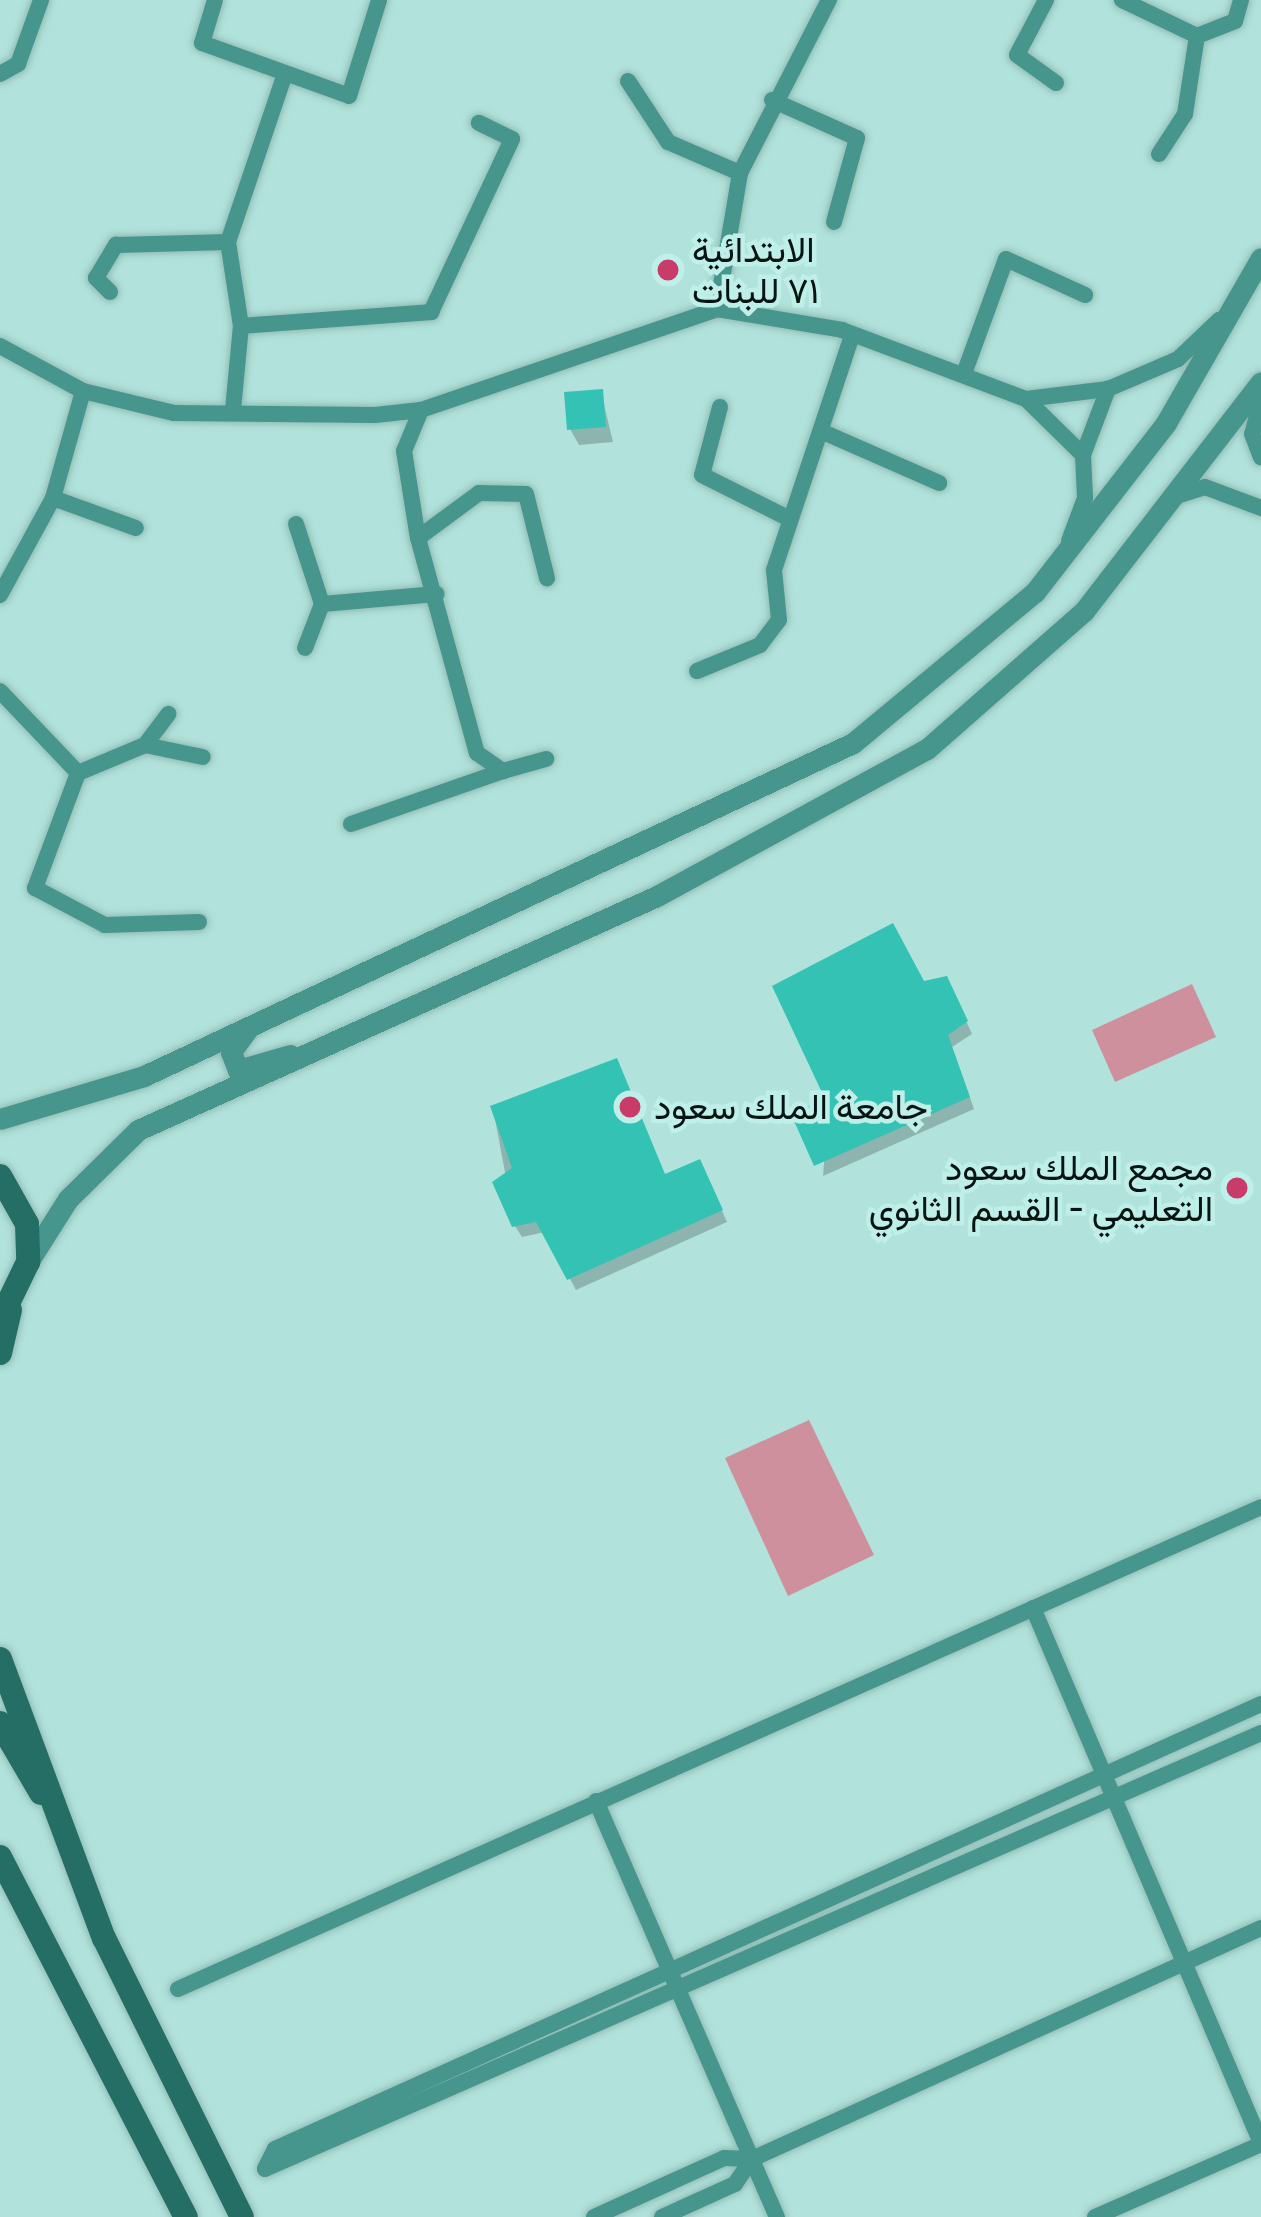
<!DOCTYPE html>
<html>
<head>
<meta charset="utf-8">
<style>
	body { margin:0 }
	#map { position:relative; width:1261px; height:2217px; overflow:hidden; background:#b1e2db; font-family:Cabin,Vazirmatn,sans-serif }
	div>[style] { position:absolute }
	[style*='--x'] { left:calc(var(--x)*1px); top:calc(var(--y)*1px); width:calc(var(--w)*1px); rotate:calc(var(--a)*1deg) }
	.green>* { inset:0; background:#ce909d }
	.shadow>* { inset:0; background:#0003 }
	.building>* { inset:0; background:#34c2b5 }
	.roads { filter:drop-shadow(0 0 3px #92bdb7) drop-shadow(0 0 3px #92bdb7) }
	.minor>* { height:16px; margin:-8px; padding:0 8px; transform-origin:8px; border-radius:8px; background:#46968d }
	.tertiary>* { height:21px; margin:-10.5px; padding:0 10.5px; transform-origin:10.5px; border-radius:10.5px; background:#46968d }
	.secondary>* { height:24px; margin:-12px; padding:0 12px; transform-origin:12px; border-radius:12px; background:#246e66 }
	.dots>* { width:33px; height:33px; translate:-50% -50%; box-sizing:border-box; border:6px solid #beefe8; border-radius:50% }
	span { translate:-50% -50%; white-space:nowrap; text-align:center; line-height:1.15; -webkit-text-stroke:9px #beefe8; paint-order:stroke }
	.poi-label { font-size:36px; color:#031412 }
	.left { translate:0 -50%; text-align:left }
	.right { translate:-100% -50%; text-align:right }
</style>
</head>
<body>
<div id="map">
	<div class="green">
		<div style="clip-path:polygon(1192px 984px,1216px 1037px,1115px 1082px,1092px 1030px)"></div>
		<div style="clip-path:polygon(809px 1420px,874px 1555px,788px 1596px,725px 1458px)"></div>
	</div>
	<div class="shadow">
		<div style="clip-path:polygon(601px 392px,613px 442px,579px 445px,570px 429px)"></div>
		<div style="clip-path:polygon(952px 990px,972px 1034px,952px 1047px,974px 1109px,823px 1176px,829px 1101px)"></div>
		<div style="clip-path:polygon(493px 1108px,666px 1177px,705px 1173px,727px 1222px,576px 1290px,545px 1232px,522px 1237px,515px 1226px)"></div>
	</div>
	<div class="building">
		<div style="clip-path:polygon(603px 389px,606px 427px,567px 430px,564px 392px)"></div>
		<div style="clip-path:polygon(893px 923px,924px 981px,947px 976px,968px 1021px,948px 1035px,970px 1097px,814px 1166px,791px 1114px,825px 1099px,772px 986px)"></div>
		<div style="clip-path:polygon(617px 1058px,665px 1174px,700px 1159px,723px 1210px,567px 1280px,536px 1222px,512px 1227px,492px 1182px,512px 1168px,490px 1106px)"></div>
	</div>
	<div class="roads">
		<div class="minor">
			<div style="--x:215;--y:0;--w:45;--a:106.8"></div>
			<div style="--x:202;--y:43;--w:156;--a:19.8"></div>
			<div style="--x:349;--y:96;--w:101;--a:-72.6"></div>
			<div style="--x:1046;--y:0;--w:62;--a:117.8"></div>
			<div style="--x:1017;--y:55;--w:48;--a:35.7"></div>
			<div style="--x:1122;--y:0;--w:83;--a:25.6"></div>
			<div style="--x:1197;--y:36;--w:41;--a:-21.5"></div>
			<div style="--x:1235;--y:21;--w:22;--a:-74"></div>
			<div style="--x:0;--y:74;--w:21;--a:-29"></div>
			<div style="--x:18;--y:64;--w:68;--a:-70.2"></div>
			<div style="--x:628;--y:81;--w:73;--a:56.7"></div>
			<div style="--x:668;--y:142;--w:78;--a:23.3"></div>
			<div style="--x:772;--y:100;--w:93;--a:24.1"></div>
			<div style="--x:857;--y:138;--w:87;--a:105.3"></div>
			<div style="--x:1159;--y:154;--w:48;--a:-57"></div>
			<div style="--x:1185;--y:114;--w:79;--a:-81.3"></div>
			<div style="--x:110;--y:292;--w:20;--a:-135"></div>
			<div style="--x:96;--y:278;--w:39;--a:-59"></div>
			<div style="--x:116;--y:245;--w:112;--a:-1.5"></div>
			<div style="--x:717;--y:309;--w:138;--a:-80.4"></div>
			<div style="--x:740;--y:173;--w:195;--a:-62.8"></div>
			<div style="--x:241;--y:326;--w:191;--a:-4.2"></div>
			<div style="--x:431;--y:312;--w:191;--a:-64.9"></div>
			<div style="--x:512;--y:139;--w:37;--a:-154"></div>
			<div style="--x:0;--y:346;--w:94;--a:28.5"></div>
			<div style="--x:83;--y:391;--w:94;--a:13.6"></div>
			<div style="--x:174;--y:413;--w:201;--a:0.6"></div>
			<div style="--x:375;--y:415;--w:46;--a:-6.2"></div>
			<div style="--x:421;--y:410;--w:313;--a:-18.8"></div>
			<div style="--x:717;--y:309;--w:127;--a:9.5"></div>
			<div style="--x:842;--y:330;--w:197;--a:20.6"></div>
			<div style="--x:1026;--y:399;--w:80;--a:44.5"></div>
			<div style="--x:1083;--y:455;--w:43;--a:87.3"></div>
			<div style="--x:1085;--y:498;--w:46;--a:110.4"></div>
			<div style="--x:965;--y:371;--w:119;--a:-69.9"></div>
			<div style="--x:1006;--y:259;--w:87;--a:24.5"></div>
			<div style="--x:1026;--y:399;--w:83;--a:-7"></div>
			<div style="--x:1108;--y:389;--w:76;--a:-23.2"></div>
			<div style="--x:1178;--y:359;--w:57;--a:-43.6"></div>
			<div style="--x:1261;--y:399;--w:36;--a:104"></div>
			<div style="--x:1252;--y:434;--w:25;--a:69"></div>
			<div style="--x:720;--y:407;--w:70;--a:104.8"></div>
			<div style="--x:702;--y:475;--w:96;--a:26.6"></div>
			<div style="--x:233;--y:410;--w:84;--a:-84.6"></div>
			<div style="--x:241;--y:326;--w:85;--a:-98.8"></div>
			<div style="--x:228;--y:242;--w:177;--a:-71.3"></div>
			<div style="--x:421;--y:410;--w:44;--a:112.5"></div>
			<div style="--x:404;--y:451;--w:88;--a:80.9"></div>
			<div style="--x:418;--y:538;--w:223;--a:74.7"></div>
			<div style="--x:477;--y:753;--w:32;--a:35"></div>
			<div style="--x:503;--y:771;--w:45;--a:-15.6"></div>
			<div style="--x:823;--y:432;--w:127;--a:23.7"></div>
			<div style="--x:1083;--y:455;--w:71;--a:-69.3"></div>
			<div style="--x:1177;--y:496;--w:29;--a:-18"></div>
			<div style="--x:1205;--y:487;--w:60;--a:20.6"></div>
			<div style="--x:53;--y:498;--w:88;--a:19.9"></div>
			<div style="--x:296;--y:524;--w:84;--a:72"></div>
			<div style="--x:322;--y:604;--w:47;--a:111.1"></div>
			<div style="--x:418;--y:538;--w:76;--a:-36.4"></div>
			<div style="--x:479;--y:493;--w:47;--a:1.2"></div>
			<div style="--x:526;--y:494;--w:87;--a:76"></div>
			<div style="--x:0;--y:595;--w:111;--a:-61.3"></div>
			<div style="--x:53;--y:498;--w:111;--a:-74.3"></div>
			<div style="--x:322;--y:604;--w:115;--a:-5"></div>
			<div style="--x:697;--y:671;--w:68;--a:-22.4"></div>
			<div style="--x:760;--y:645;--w:31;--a:-53"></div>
			<div style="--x:779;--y:620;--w:50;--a:-95.7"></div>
			<div style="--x:774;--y:570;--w:247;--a:-71.6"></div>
			<div style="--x:0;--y:691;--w:113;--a:46.4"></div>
			<div style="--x:145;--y:745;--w:73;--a:157.3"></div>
			<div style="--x:78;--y:773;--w:123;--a:110.5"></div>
			<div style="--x:35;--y:888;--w:79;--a:27.9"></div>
			<div style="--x:105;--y:925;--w:94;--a:-1.8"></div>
			<div style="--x:145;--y:745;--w:59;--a:11.7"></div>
			<div style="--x:145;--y:745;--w:39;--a:-53"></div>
			<div style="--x:351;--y:824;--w:161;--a:-19.2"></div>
			<div style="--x:1033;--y:1608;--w:582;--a:66.92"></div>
			<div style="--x:1261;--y:1704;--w:1082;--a:155.71"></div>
			<div style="--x:275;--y:2149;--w:22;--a:117"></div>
			<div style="--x:265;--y:2169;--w:1087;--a:-23.64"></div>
			<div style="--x:596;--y:1801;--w:454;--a:66.5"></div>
			<div style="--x:178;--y:1989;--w:1185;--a:-23.99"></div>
			<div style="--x:594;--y:2217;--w:143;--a:-24.4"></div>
			<div style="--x:724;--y:2158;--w:28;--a:2"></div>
			<div style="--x:752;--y:2159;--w:559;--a:-24.41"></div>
			<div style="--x:662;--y:2217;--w:80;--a:-24.3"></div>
			<div style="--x:735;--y:2184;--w:30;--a:-56"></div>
			<div style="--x:1095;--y:2217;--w:181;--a:-23.7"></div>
		</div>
		<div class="tertiary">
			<div style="--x:249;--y:1027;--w:31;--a:126"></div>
			<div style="--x:231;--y:1052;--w:19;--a:69"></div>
			<div style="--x:238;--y:1070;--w:54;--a:-16.1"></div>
			<div style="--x:0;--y:1119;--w:150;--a:-16.6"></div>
			<div style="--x:144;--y:1076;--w:783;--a:-25.16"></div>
			<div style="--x:853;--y:743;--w:236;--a:-39.7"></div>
			<div style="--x:1035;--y:592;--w:214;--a:-52.2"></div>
			<div style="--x:1166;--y:423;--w:190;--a:-60.1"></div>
			<div style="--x:28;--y:1262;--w:75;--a:-57.6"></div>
			<div style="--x:68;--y:1199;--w:98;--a:-44.6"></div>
			<div style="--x:138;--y:1130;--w:569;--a:-24.27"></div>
			<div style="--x:657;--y:896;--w:307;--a:-28.6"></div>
			<div style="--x:927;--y:749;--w:209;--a:-41.3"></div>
			<div style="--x:1084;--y:611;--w:289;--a:-52.3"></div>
		</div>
		<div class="secondary">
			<div style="--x:0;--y:1176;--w:55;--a:60.6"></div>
			<div style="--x:27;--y:1224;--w:38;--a:88"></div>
			<div style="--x:28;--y:1262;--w:64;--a:115.8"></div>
			<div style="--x:0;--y:1353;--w:44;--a:-76.9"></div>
			<div style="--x:0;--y:1659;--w:298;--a:69.6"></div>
			<div style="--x:104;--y:1938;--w:311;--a:63.7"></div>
			<div style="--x:0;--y:1723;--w:81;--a:59.6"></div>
			<div style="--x:0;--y:1857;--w:405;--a:62.7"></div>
		</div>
	</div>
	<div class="dots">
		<div style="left:668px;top:270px;background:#c93c69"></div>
		<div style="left:630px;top:1107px;background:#c93c69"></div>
		<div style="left:1237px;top:1188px;background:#c93c69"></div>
	</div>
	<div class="poi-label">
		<span class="left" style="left:692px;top:270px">الابتدائية<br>٧١ للبنات</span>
		<span class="left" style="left:654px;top:1107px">جامعة الملك سعود</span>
		<span class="right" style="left:1213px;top:1188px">مجمع الملك سعود<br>التعليمي - القسم الثانوي</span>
	</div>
</div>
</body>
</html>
